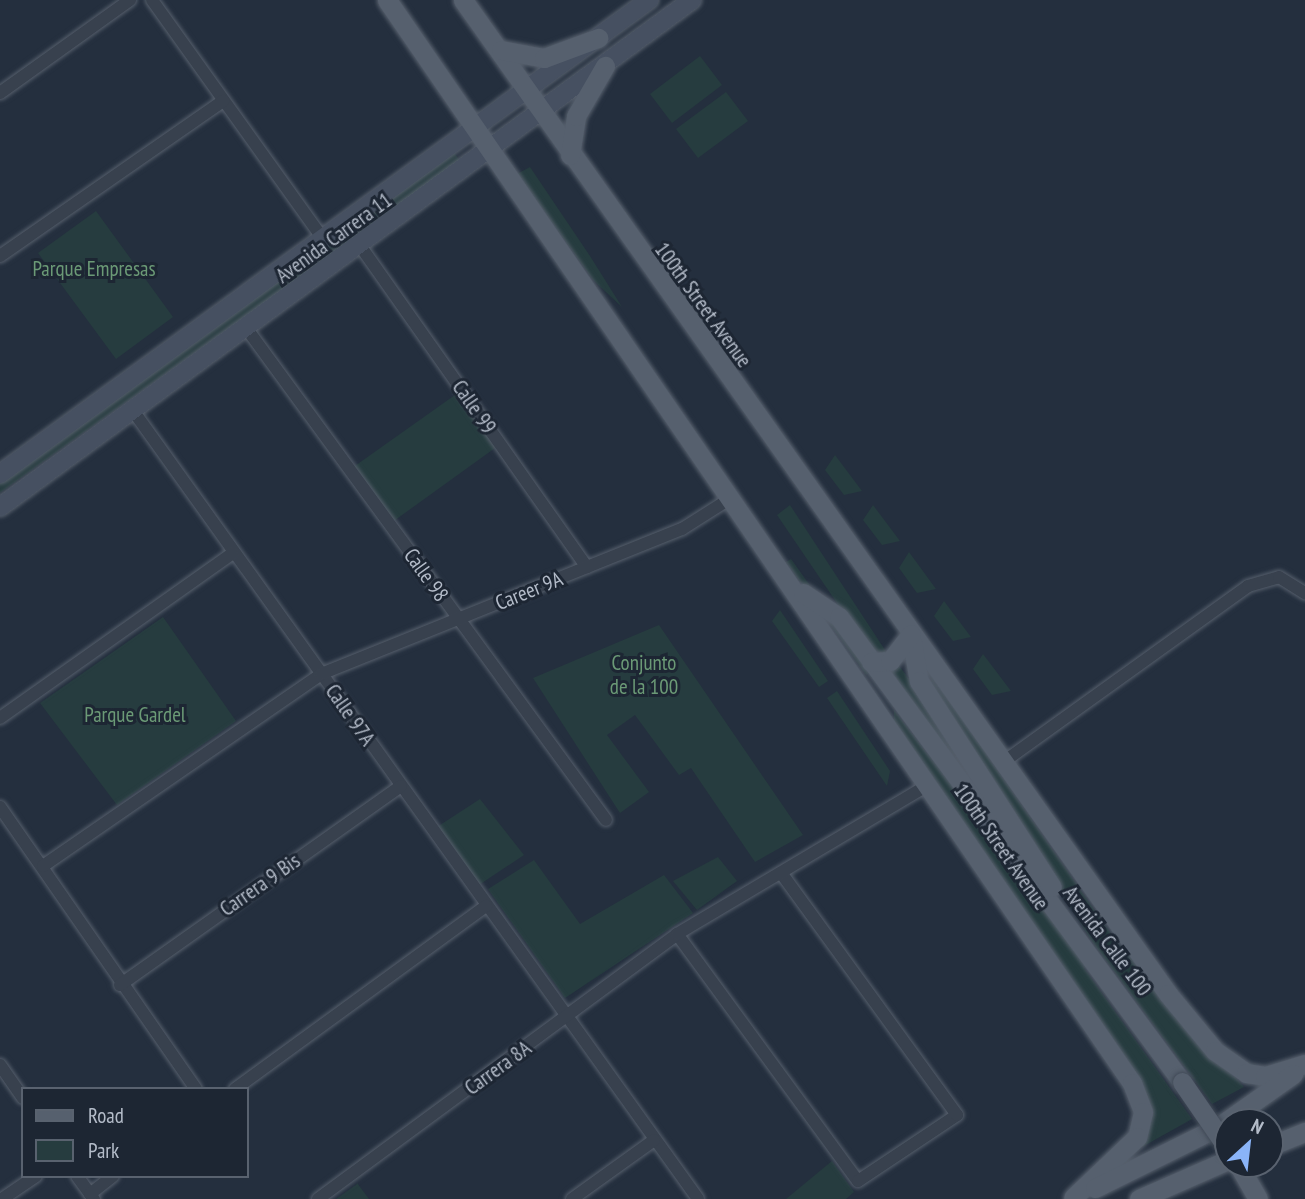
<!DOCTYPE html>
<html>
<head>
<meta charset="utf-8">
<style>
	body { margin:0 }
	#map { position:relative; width:1305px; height:1199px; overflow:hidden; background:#242f3e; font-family:"PT Sans Narrow",sans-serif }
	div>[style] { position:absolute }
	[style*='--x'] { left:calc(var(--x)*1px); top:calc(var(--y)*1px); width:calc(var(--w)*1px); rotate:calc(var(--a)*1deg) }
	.green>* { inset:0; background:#263c3f }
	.roads { filter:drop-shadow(0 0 2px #565f6c) drop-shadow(0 0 2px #565f6c) }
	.minor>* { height:12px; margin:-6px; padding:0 6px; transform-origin:6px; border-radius:6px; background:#38414e }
	.secondary>* { height:18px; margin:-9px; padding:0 9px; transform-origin:9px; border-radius:9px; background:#465061 }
	.primary>* { height:19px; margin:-9.5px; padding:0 9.5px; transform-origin:9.5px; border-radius:9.5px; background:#56606e }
	.bridges { filter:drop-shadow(0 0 2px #414a57) drop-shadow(0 0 2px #414a57) }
	.primary-bridge>* { height:19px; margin:-9.5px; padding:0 9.5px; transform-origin:9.5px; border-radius:9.5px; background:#56606e }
	span { translate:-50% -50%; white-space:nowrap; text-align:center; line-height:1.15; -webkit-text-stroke:6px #1d2633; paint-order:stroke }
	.street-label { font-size:21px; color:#b4bcc9 }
	.park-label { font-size:21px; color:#6b9a76 }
	.legend { position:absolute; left:21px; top:1087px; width:228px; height:91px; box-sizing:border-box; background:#1d2633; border:2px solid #59626f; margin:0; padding:9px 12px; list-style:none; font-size:21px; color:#b4bcc9 }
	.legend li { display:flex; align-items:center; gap:14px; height:35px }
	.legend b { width:35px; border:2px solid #59626f }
	.north { position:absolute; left:1214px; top:1108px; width:70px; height:70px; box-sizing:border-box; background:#1d2633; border:2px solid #59626f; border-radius:50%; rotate:27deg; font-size:19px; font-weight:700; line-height:28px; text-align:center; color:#b4bcc9 }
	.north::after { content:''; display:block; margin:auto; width:24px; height:32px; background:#8ab4f8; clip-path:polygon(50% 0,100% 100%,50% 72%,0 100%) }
</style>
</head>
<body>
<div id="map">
	<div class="green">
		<div style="clip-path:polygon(700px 56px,722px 85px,672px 123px,650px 94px)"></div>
		<div style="clip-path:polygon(726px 92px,748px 121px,698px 158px,676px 129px)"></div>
		<div style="clip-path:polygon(453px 151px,460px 161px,0 493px,0 479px)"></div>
		<div style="clip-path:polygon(530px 167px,590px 256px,622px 307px,593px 280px,517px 174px)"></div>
		<div style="clip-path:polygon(96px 211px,173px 317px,116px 359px,38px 253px)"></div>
		<div style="clip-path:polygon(462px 390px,502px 443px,391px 523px,352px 468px)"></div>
		<div style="clip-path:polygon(835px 455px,862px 491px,844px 495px,825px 470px)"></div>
		<div style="clip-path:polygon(790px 505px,887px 653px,875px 659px,777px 515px)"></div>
		<div style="clip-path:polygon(873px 505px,900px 541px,882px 545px,863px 520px)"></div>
		<div style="clip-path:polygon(909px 552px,936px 589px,917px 593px,899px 568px)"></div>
		<div style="clip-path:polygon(791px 559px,871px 671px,866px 675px,786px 562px)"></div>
		<div style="clip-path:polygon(944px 601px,971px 637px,953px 641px,934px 616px)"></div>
		<div style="clip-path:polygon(780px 610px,828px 681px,819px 687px,772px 621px)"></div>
		<div style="clip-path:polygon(163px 617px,236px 721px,117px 805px,40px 703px)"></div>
		<div style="clip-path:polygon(659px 625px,803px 835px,755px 862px,691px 768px,679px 775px,635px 715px,607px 735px,649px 792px,620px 813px,533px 678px)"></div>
		<div style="clip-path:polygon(983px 654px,1011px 691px,992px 695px,973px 669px)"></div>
		<div style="clip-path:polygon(897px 663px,937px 717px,1025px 859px,885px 670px)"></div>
		<div style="clip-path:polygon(930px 673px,1116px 941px,1244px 1087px,1212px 1104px,1093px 943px,934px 692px)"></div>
		<div style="clip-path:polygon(837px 691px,890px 771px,887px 786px,827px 698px)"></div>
		<div style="clip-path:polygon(894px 710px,1089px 965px,1084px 968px,1192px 1119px,1142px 1147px,1148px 1126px,1133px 1074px,894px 722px)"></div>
		<div style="clip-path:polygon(480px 799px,524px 855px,479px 885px,437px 827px)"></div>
		<div style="clip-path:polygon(718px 857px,737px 881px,697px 910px,673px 881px)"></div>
		<div style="clip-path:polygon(534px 860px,580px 924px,664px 875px,693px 913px,565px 998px,488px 889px)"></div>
		<div style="clip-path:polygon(832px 1161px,854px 1192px,846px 1199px,786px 1199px)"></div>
		<div style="clip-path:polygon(357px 1183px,369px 1199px,336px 1199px,357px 1184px)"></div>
	</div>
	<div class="roads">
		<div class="minor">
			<div style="--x:152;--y:0;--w:295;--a:54.4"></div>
			<div style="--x:0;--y:93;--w:160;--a:-35.6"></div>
			<div style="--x:361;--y:247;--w:392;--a:54.8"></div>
			<div style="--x:0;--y:256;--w:272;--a:-34.8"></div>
			<div style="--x:247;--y:329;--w:608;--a:53.83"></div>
			<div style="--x:134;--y:412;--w:968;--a:54.37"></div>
			<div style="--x:0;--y:718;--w:284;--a:-35.3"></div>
			<div style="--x:1002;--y:763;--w:303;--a:-35.7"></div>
			<div style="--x:1248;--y:586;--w:32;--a:-16"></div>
			<div style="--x:1279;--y:577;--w:31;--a:32"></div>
			<div style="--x:0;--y:807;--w:343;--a:55.2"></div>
			<div style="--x:43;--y:866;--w:338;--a:-34.6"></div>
			<div style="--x:321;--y:674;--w:389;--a:-21.9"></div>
			<div style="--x:682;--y:529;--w:58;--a:-32.3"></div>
			<div style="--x:677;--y:934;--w:306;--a:53.8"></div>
			<div style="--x:858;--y:1181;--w:119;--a:-33.7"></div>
			<div style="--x:957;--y:1115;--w:299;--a:-126"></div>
			<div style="--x:120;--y:985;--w:344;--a:-35.3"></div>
			<div style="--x:0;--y:1065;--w:40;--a:55.1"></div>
			<div style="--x:235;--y:1089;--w:311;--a:-36.1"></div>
			<div style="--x:77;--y:1176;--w:29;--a:54"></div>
			<div style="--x:90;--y:1194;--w:29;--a:-38"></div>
			<div style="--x:2;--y:1199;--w:41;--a:-34.1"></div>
			<div style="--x:318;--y:1199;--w:446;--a:-36.4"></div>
			<div style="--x:677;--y:934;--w:294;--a:-30.7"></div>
			<div style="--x:572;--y:1199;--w:101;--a:-35.7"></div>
		</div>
		<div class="secondary">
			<div style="--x:0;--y:474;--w:804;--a:-36.14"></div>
			<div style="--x:0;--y:507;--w:858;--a:-36.23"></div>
		</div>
		<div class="primary">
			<div style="--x:387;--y:0;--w:1315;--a:55.48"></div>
			<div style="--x:1132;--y:1083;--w:31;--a:69"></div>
			<div style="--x:1143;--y:1112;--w:26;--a:103"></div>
			<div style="--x:1137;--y:1137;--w:88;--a:136.4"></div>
			<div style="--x:463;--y:0;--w:1219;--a:54.65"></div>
			<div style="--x:1168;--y:994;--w:74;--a:50.5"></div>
			<div style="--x:1215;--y:1051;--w:38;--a:35"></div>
			<div style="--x:1246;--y:1073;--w:19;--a:9"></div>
			<div style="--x:1265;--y:1076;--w:42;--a:-16.7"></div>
			<div style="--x:501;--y:50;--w:44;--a:10.5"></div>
			<div style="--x:544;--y:58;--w:58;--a:-20.3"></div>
			<div style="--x:570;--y:155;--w:39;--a:-81"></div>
			<div style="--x:576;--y:116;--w:58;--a:-59.9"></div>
			<div style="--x:803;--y:593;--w:43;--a:33.7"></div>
			<div style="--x:839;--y:617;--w:578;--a:53.59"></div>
			<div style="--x:912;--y:642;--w:40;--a:80"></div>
			<div style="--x:919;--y:681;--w:245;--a:57.2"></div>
			<div style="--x:871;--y:662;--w:19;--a:-3"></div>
			<div style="--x:890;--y:661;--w:34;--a:-52"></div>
			<div style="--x:1270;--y:1146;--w:38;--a:-22"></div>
			<div style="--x:1238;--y:1164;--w:40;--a:60.3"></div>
			<div style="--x:1095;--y:1188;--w:137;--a:-26.4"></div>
			<div style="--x:1218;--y:1127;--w:92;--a:-35.2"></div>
			<div style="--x:1139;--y:1199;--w:97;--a:-23.7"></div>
		</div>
	</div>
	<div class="bridges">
		<div class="primary-bridge">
			<div style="--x:1182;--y:1082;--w:81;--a:55.5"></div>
		</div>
	</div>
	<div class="street-label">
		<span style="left:334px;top:238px;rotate:-36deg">Avenida Carrera 11</span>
		<span style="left:703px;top:305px;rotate:54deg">100th Street Avenue</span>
		<span style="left:474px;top:407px;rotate:55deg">Calle 99</span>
		<span style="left:426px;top:575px;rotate:54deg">Calle 98</span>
		<span style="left:529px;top:591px;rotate:-22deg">Career 9A</span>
		<span style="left:350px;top:715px;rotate:55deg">Calle 97A</span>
		<span style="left:1001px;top:847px;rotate:55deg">100th Street Avenue</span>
		<span style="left:260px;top:885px;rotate:-35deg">Carrera 9 Bis</span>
		<span style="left:1107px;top:941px;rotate:53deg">Avenida Calle 100</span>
		<span style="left:498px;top:1068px;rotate:-36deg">Carrera 8A</span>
	</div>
	<div class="park-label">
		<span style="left:94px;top:269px">Parque Empresas</span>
		<span style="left:644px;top:675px">Conjunto<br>de la 100</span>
		<span style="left:135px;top:715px">Parque Gardel</span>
	</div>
	<ul class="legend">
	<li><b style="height:9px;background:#56606e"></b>Road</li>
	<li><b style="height:19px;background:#263c3f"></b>Park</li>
	</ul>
	<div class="north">N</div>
</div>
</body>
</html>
